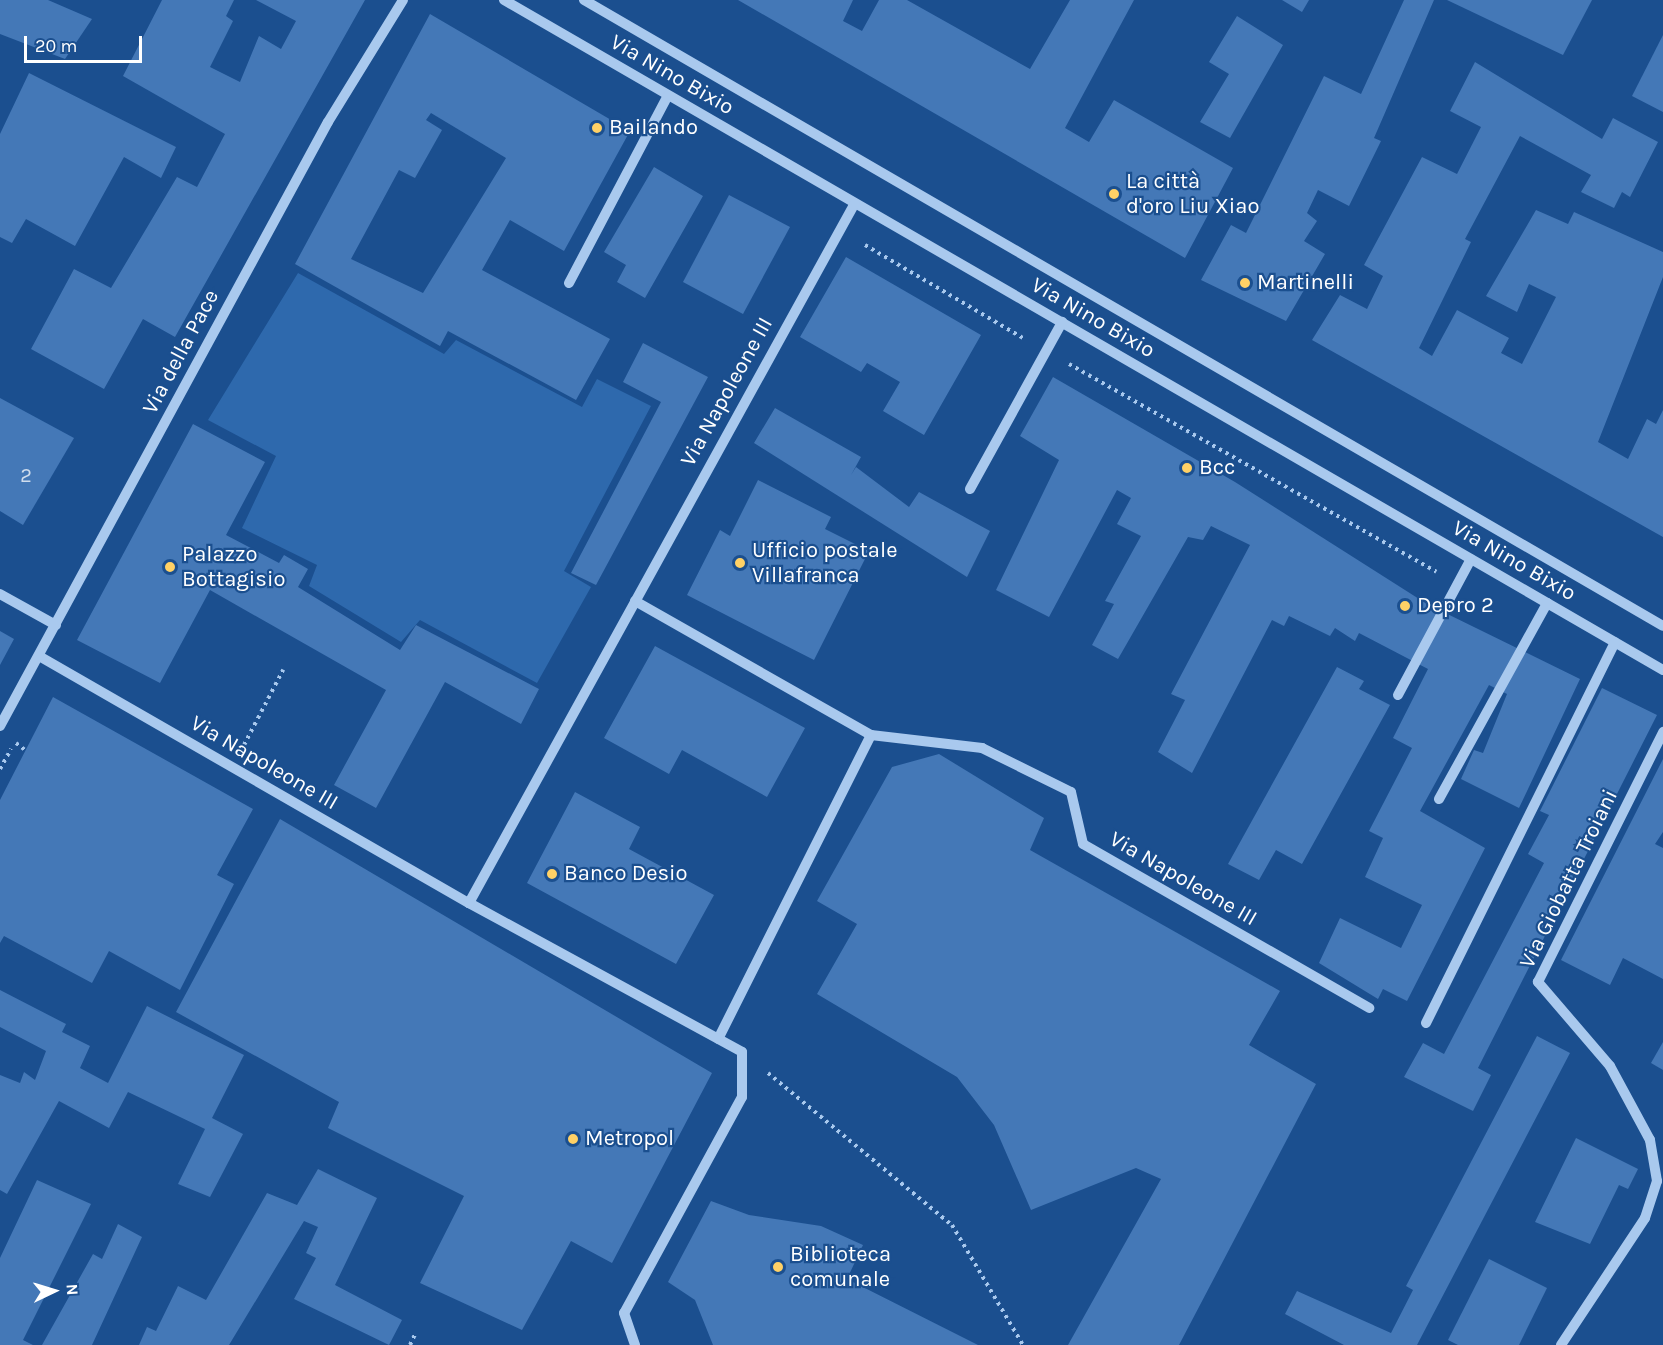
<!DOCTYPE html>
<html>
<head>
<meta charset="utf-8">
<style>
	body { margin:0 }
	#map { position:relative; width:1663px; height:1345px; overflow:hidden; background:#1b4f8f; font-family:Karla,sans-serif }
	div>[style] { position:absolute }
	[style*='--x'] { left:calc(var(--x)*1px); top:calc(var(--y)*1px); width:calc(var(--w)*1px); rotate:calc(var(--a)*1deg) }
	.green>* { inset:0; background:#2e69ad }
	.building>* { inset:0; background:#4478b7 }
	.path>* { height:4px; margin-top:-2px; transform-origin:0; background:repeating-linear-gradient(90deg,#a9c9ee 0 3px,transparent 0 7.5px) }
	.minor>* { height:10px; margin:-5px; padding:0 5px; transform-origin:5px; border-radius:5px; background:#a9c9ee }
	.dots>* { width:16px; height:16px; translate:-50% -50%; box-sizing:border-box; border:3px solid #1b4f8f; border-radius:50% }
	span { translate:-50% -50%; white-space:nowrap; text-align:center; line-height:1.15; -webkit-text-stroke:4.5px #1b4f8f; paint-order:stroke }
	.number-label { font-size:20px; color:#d0dded }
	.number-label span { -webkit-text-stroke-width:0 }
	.street-label { font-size:22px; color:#fff }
	.poi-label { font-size:22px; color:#fff }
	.left { translate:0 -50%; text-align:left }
	.north { position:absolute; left:24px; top:1261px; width:60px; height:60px; -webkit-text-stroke:4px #1b4f8f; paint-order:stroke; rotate:86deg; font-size:16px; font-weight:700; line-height:24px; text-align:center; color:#fff }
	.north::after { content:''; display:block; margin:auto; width:21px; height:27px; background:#fff; clip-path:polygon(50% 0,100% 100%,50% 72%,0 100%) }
	.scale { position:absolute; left:24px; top:36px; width:118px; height:27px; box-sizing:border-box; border:3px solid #fff; border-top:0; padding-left:8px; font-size:18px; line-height:21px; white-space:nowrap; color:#fff; -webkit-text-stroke:4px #1b4f8f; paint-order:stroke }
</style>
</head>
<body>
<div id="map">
	<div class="green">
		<div style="clip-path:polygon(298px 273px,444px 354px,456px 340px,582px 407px,597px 379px,651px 406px,564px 571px,591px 587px,537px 683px,420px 620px,401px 642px,309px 586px,317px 565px,242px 528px,276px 456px,208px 420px)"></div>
	</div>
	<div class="building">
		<div style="clip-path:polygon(0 0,48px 0,92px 19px,65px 59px,0 34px)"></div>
		<div style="clip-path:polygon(162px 0,234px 0,226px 16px,233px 21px,210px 67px,240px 82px,259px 36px,281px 49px,296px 21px,256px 0,365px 0,175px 337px,143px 319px,104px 389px,31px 349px,74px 269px,111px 288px,177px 177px,197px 187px,225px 134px,123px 76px)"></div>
		<div style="clip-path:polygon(738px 0,853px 0,843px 21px,862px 31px,879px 0,907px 0,1030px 69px,1070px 0,1134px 0,1065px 128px,1089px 142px,1114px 100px,1233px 168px,1185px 258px)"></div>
		<div style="clip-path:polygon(1282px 0,1309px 0,1302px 12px)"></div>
		<div style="clip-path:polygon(1404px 0,1434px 0,1374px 138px,1381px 141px,1349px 206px,1318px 190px,1307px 213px,1317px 221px,1304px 241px,1325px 254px,1286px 321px,1201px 280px,1231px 225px,1246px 233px,1324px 76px,1361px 94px)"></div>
		<div style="clip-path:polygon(1447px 0,1592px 0,1563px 55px)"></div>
		<div style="clip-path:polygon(evenodd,430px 14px,630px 131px,564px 251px,510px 220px,482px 270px,610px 339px,576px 400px,448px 331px,440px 346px,295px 264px,430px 14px,431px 113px,506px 158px,423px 293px,351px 259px,399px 170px,415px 178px,442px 130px,426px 120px,431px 113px)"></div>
		<div style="clip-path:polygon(1237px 16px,1283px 45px,1230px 138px,1200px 122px,1229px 74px,1209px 62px)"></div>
		<div style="clip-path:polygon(1663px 35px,1663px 112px,1632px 96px)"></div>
		<div style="clip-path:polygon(1475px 62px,1602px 139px,1613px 118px,1658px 142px,1630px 197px,1622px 192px,1614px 208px,1581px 192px,1591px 175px,1520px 136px,1465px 239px,1471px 242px,1419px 348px,1432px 356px,1457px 310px,1509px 338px,1501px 353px,1522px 364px,1556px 297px,1529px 284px,1517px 312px,1486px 296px,1536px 210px,1568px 224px,1574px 212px,1663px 252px,1663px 277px,1598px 442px,1628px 459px,1647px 419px,1656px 424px,1663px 410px,1663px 537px,1312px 340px,1340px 295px,1367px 309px,1383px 276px,1364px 265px,1422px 157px,1457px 174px,1481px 127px,1450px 111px)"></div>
		<div style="clip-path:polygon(29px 73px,176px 147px,161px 178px,124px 157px,75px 246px,26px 219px,12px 243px,0 237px,0 134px)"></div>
		<div style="clip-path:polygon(654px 167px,703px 196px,645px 298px,617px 282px,626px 265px,604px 252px)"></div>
		<div style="clip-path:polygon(729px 195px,790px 227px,743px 314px,683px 282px)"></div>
		<div style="clip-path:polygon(846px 257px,981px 335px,924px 435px,883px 411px,900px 382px,867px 363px,861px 372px,800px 337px)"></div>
		<div style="clip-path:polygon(643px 343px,708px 377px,596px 585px,571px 573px,661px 402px,623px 382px)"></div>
		<div style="clip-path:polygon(1053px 377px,1235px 482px,1427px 604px,1580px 679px,1519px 808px,1461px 779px,1474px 750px,1483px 753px,1507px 694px,1489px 685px,1420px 811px,1485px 848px,1407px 1001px,1383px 989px,1378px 999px,1319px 963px,1340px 918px,1401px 948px,1422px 905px,1365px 877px,1383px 838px,1369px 831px,1412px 748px,1393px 738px,1428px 669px,1359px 633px,1355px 641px,1335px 628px,1330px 636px,1289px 616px,1284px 626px,1272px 620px,1192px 773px,1158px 752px,1185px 700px,1171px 694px,1250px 545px,1211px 526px,1203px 540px,1188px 537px,1118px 659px,1092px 645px,1114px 604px,1105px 601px,1141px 536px,1117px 524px,1131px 498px,1117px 490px,1049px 617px,996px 590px,1059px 460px,1020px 436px)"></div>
		<div style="clip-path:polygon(0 398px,74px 438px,23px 525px,0 511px)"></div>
		<div style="clip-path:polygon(775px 408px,861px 457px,851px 475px,856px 467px,909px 507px,919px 492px,990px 531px,967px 577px,754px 443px)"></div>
		<div style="clip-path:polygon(193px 424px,265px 462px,226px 535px,279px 563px,284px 555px,308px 569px,298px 587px,400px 650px,416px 625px,539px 689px,521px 724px,445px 682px,376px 808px,334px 785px,386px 690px,210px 590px,160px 683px,77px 640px)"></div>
		<div style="clip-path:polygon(758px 480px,831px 517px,825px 529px,869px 551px,814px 660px,687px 595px,720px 530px,730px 536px)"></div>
		<div style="clip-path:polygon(0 631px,14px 639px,0 665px)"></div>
		<div style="clip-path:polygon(655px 646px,805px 728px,767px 797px,682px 750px,669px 774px,604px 738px)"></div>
		<div style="clip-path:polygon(1337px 667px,1364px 681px,1359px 689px,1390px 705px,1302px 864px,1276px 850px,1259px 880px,1228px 864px)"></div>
		<div style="clip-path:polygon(1602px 688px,1657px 715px,1478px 1068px,1491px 1075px,1473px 1111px,1404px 1077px,1423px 1043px,1444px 1054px,1544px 863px,1528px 854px,1549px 815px,1540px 811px)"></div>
		<div style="clip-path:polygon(53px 697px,253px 809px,217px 875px,234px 884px,180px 990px,109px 951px,92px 983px,4px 936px,0 943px,0 800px)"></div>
		<div style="clip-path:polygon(939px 754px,1044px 818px,1030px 850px,1280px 991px,1249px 1045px,1316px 1084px,1179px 1345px,1068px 1345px,1161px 1179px,1136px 1168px,1031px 1210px,994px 1125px,957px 1077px,817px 994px,857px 924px,817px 901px,892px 767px)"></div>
		<div style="clip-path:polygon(1663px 759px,1663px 832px,1655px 844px,1663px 848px,1663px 979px,1623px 958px,1610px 985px,1561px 960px)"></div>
		<div style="clip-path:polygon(575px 792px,640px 827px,629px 849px,714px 895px,676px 964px,527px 883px)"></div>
		<div style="clip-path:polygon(280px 819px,712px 1073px,612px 1263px,571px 1241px,522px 1330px,420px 1283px,464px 1196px,328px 1128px,339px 1102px,176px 1012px)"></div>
		<div style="clip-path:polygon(0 990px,66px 1024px,62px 1032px,90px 1046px,80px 1068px,108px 1083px,147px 1006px,244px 1055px,212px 1118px,243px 1134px,210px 1197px,178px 1184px,205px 1129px,128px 1092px,109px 1128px,59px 1101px,7px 1194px,0 1190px,0 1075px,20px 1083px,24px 1072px,35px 1080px,46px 1051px,0 1027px)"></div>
		<div style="clip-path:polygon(1537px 1036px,1570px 1053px,1417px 1345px,1344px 1345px,1285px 1314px,1297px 1291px,1391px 1333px,1413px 1290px,1406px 1286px)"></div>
		<div style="clip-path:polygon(1663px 1042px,1663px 1070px,1651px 1063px)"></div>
		<div style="clip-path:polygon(1576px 1138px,1638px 1169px,1628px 1189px,1619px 1185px,1590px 1244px,1535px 1222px)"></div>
		<div style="clip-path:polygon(318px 1169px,377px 1198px,335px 1285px,402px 1320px,389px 1345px,294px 1299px,316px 1258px,306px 1253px,318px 1227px,304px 1221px,229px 1345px,139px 1345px,147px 1327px,156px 1331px,178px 1286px,206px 1300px,267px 1193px,297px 1205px)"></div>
		<div style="clip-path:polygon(37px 1180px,91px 1204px,23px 1340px,33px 1345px,0 1345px,0 1258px)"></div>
		<div style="clip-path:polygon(711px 1201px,749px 1215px,821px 1226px,863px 1245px,847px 1279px,978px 1345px,713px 1345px,695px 1300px,668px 1282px)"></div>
		<div style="clip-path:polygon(118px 1224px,142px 1237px,92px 1345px,42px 1345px,93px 1254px,102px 1259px)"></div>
		<div style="clip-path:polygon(1489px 1259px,1547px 1288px,1519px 1345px,1458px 1345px,1448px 1340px)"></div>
	</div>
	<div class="path">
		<div style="--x:865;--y:245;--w:183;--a:30.5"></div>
		<div style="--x:1069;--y:364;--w:422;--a:29.5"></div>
		<div style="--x:16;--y:743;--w:11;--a:38"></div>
		<div style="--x:244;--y:745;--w:85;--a:-62.5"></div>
		<div style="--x:0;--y:769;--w:23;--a:-61"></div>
		<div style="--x:768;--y:1073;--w:239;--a:39.6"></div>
		<div style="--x:952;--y:1225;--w:139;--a:59.4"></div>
		<div style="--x:410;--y:1345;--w:14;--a:-65"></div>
	</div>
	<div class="minor">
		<div style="--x:504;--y:0;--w:1339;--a:30.03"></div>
		<div style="--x:584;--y:0;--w:1247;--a:30.12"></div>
		<div style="--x:569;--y:283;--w:212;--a:-62.2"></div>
		<div style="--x:970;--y:489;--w:191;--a:-61.1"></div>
		<div style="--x:0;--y:594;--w:64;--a:29"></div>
		<div style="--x:635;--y:601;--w:271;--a:29.6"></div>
		<div style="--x:871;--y:735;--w:340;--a:116.7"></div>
		<div style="--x:39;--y:656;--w:496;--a:29.9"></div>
		<div style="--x:469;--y:903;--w:311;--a:28.6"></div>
		<div style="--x:742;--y:1052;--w:45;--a:90"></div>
		<div style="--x:742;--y:1097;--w:246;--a:118.6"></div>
		<div style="--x:624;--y:1313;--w:34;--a:71"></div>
		<div style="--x:1398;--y:695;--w:154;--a:-61.8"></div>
		<div style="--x:0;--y:726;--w:687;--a:-61.5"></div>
		<div style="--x:328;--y:122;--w:143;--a:-58.4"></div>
		<div style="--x:871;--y:735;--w:112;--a:6.7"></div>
		<div style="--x:982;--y:748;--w:99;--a:26.3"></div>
		<div style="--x:1071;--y:792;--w:53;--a:77"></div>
		<div style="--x:1083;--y:844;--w:330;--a:29.8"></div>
		<div style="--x:1439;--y:799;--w:224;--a:-61.1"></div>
		<div style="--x:469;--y:903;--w:799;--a:-61.13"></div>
		<div style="--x:1426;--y:1023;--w:425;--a:-63.6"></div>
		<div style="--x:1561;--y:1345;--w:152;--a:-56.5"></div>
		<div style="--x:1645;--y:1218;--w:39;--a:-72"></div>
		<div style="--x:1657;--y:1181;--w:42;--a:-99.7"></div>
		<div style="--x:1650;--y:1140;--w:84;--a:-118.4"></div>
		<div style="--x:1610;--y:1066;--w:111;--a:-130.6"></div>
		<div style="--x:1538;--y:982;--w:280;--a:-63.4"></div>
	</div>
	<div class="dots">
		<div style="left:597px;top:128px;background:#ffd166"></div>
		<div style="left:1114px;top:194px;background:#ffd166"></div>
		<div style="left:1245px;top:283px;background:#ffd166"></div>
		<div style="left:1187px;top:468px;background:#ffd166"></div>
		<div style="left:740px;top:563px;background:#ffd166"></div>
		<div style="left:170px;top:567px;background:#ffd166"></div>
		<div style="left:1405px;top:606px;background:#ffd166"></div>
		<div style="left:552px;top:874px;background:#ffd166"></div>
		<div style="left:573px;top:1139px;background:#ffd166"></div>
		<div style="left:778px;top:1267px;background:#ffd166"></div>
	</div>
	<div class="number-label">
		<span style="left:26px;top:475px">2</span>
	</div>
	<div class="street-label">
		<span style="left:672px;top:75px;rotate:30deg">Via Nino Bixio</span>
		<span style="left:1093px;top:318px;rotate:30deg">Via Nino Bixio</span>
		<span style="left:181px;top:352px;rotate:-62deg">Via della Pace</span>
		<span style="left:727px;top:392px;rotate:-61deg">Via Napoleone III</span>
		<span style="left:1514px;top:561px;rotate:30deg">Via Nino Bixio</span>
		<span style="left:264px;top:763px;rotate:30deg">Via Napoleone III</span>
		<span style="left:1183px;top:879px;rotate:30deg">Via Napoleone III</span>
		<span style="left:1569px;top:879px;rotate:-64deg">Via Giobatta Troiani</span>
	</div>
	<div class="poi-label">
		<span class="left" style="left:609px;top:128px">Bailando</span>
		<span class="left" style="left:1126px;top:194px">La città<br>d'oro Liu Xiao</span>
		<span class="left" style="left:1257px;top:283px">Martinelli</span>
		<span class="left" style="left:1199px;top:468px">Bcc</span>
		<span class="left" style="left:752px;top:563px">Ufficio postale<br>Villafranca</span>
		<span class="left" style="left:182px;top:567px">Palazzo<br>Bottagisio</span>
		<span class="left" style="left:1417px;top:606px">Depro 2</span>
		<span class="left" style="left:564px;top:874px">Banco Desio</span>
		<span class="left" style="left:585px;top:1139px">Metropol</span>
		<span class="left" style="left:790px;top:1267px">Biblioteca<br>comunale</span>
	</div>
	<div class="north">N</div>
	<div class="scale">20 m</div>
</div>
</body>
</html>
